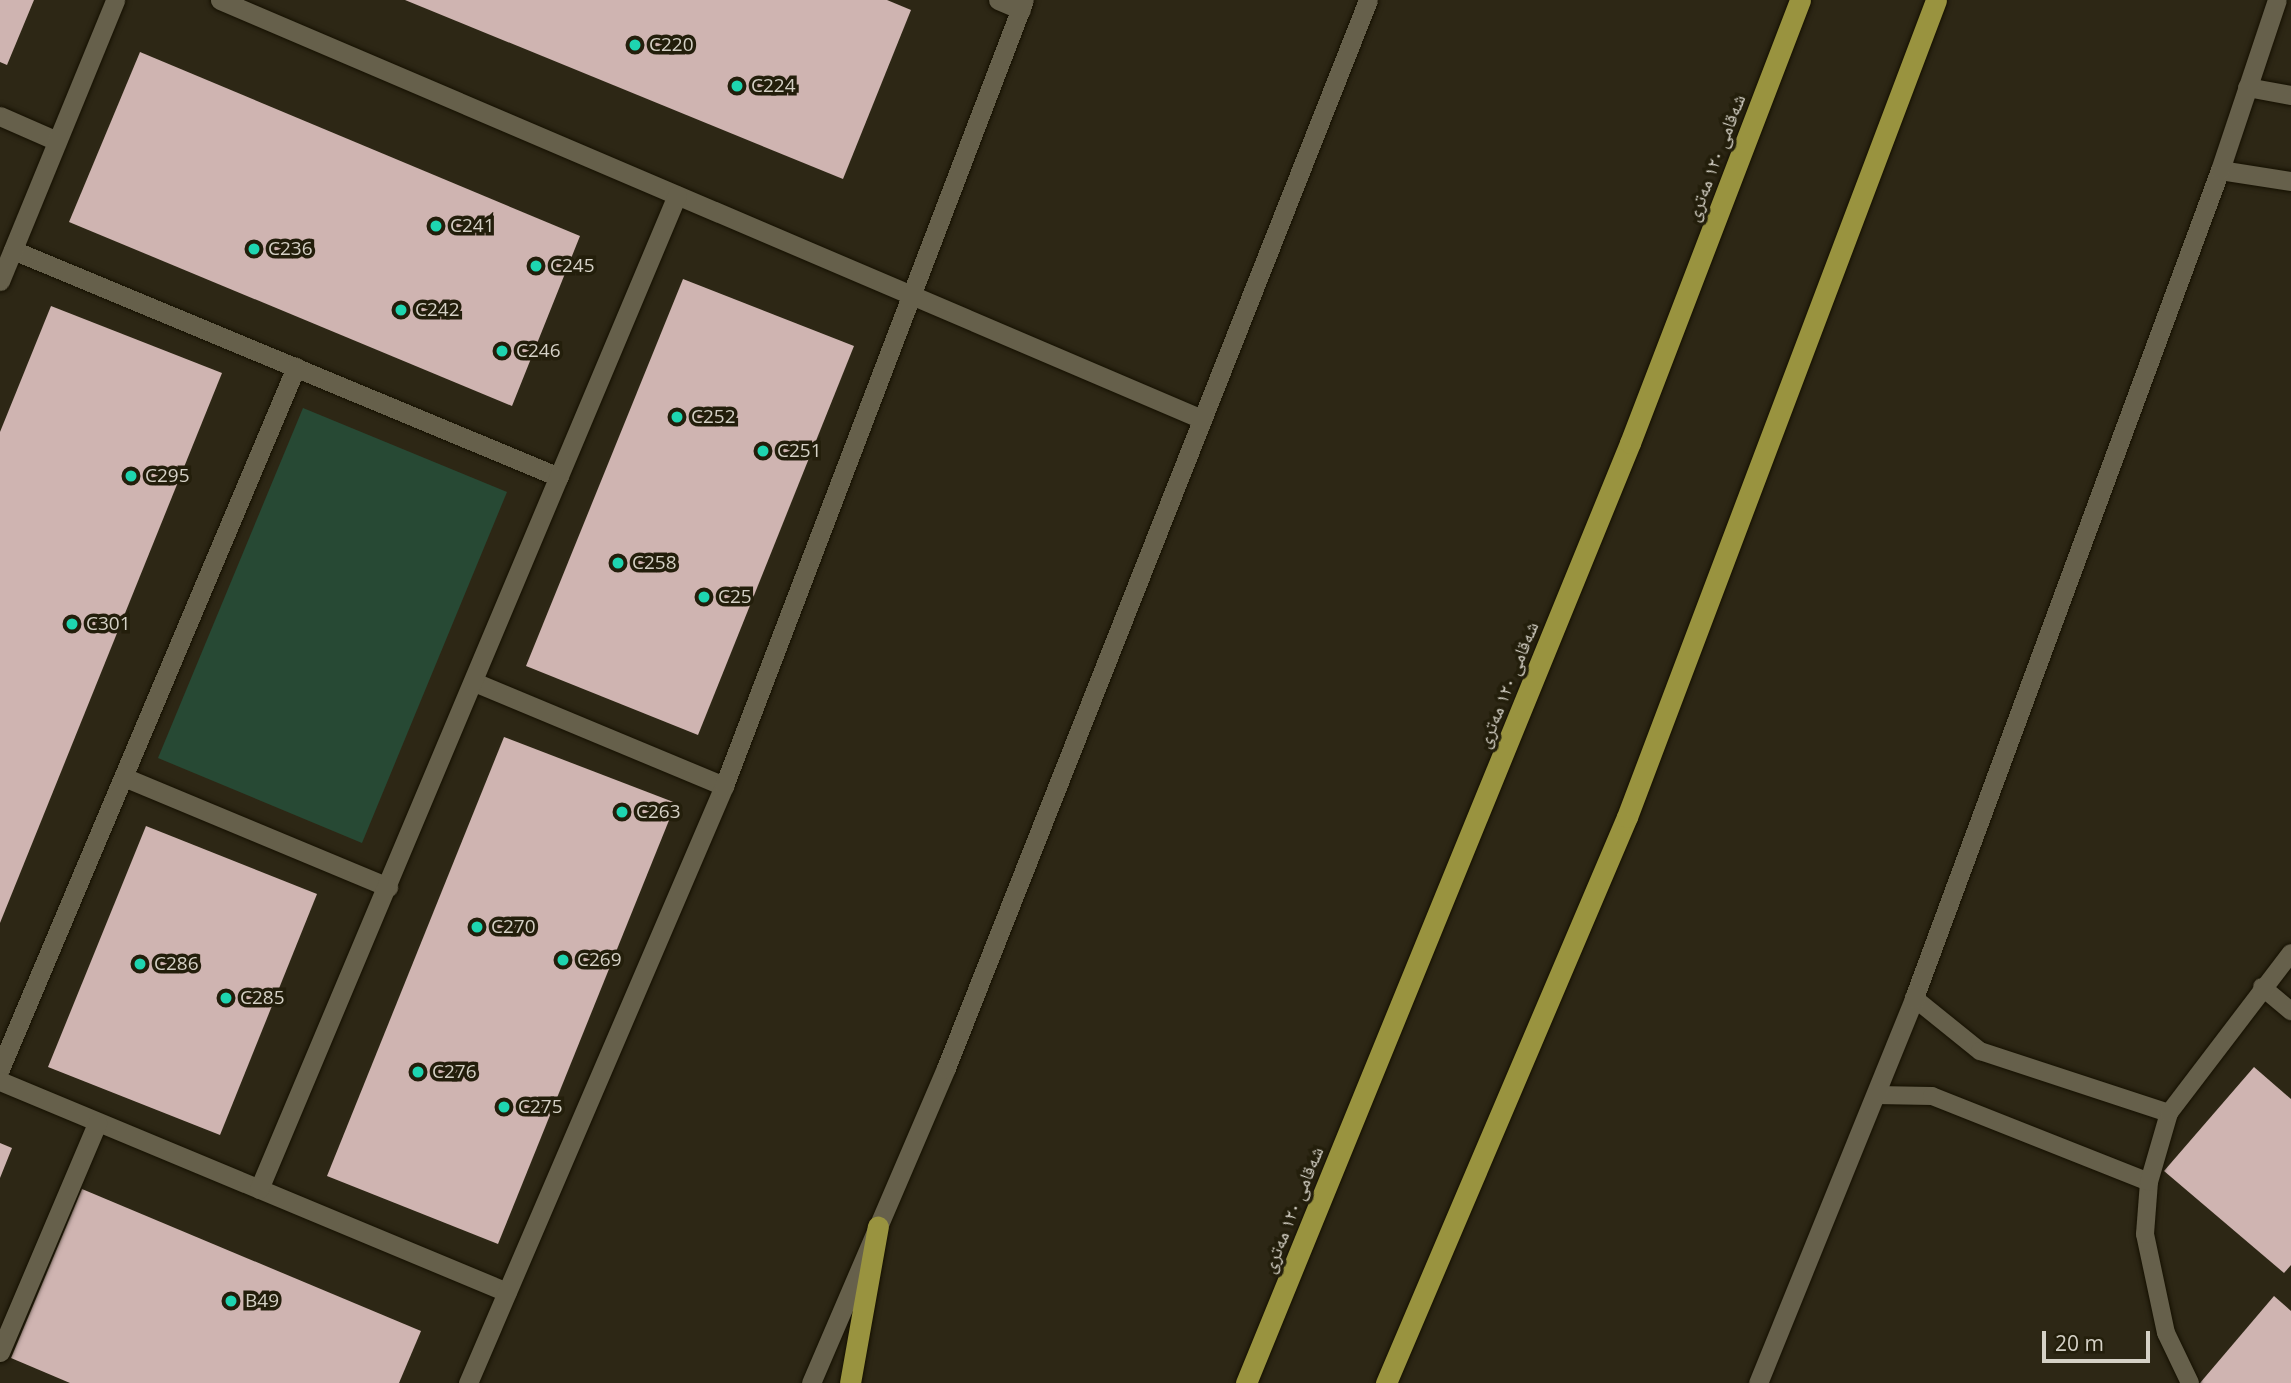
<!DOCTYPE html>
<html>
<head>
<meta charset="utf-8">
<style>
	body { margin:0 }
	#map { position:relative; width:2291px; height:1383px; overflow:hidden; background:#2d2715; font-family:"Open Sans","Noto Naskh Arabic",sans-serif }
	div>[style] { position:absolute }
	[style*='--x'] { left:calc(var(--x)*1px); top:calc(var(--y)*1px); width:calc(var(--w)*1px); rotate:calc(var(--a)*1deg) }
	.green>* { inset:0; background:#274934 }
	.building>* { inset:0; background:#cfb4b1 }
	.roads { filter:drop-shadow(0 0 2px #151001) drop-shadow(0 0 2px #151001) }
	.service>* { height:18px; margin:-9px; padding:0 9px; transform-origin:9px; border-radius:9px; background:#66604b }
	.minor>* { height:19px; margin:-9.5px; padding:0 9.5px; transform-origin:9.5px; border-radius:9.5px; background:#66604b }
	.tertiary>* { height:19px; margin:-9.5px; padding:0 9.5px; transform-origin:9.5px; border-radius:9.5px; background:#66604b }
	.motorway>* { height:21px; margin:-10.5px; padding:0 10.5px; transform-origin:10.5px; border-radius:10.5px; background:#99933f }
	.dots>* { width:19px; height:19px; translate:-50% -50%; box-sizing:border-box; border:4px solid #231e0b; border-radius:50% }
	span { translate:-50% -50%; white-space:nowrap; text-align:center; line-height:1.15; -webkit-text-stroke:7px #231e0b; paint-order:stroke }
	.poi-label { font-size:19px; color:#d5d1c6 }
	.left { translate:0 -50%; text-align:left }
	.street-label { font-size:19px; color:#d5d1c6 }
	.scale { position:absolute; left:2042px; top:1331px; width:108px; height:32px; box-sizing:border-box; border:4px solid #d5d1c6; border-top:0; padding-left:9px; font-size:21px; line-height:24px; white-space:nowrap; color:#d5d1c6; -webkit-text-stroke:5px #231e0b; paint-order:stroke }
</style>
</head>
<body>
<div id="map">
	<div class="green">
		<div style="clip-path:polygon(303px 408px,507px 492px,362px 843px,158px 758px)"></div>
	</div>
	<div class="building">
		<div style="clip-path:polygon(0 0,34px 0,7px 65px,0 62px)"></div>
		<div style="clip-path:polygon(405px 0,887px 0,911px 10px,843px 179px)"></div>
		<div style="clip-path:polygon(140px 52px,580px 236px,512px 406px,69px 222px)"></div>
		<div style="clip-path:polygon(683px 279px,854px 346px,698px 735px,526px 666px)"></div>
		<div style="clip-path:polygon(51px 306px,222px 373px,0 923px,0 432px)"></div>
		<div style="clip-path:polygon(504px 737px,676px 803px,498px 1244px,327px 1176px)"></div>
		<div style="clip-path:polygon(146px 826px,317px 894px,220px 1135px,48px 1067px)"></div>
		<div style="clip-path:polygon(2254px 1067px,2291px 1099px,2291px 1265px,2284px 1273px,2164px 1171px)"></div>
		<div style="clip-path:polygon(0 1143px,12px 1148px,0 1178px)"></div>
		<div style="clip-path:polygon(82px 1189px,421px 1331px,399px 1383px,70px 1383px,11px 1358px)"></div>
		<div style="clip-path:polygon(2274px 1296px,2291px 1311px,2291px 1383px,2200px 1383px)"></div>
	</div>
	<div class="roads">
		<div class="service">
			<div style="--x:2262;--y:987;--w:38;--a:40"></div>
			<div style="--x:1914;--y:998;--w:85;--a:38.8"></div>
			<div style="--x:1980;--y:1051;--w:199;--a:18.2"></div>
			<div style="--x:1876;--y:1095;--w:56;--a:1"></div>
			<div style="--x:1932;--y:1096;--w:233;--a:21.6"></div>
			<div style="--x:2190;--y:1383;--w:55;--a:-115.6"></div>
			<div style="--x:2166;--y:1333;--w:101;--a:-102"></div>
			<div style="--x:2145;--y:1234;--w:52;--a:-85.6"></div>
			<div style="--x:2149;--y:1182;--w:72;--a:-73.8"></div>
			<div style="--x:2169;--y:1113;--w:201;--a:-52.7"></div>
		</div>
		<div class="minor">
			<div style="--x:220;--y:0;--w:1068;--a:23.11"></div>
			<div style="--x:998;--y:0;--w:25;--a:23"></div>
			<div style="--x:0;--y:116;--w:62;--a:23.7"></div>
			<div style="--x:13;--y:250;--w:591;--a:22.58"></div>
			<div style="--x:0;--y:281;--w:304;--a:-67.7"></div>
			<div style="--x:474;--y:682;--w:271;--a:22.6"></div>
			<div style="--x:126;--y:778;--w:284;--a:22.6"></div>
			<div style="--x:0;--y:1069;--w:762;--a:-67.14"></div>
			<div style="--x:0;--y:1081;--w:549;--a:22.6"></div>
			<div style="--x:259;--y:1189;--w:1078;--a:-67.19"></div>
			<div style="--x:0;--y:1352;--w:249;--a:-67"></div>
			<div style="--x:468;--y:1383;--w:650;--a:-66.79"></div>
			<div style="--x:724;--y:786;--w:841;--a:-69.11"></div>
		</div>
		<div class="tertiary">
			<div style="--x:2247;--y:87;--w:45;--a:10.3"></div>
			<div style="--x:2220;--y:170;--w:72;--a:8.8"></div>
			<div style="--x:811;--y:1383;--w:343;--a:-66.8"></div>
			<div style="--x:946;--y:1068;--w:1148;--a:-68.44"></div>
			<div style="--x:1758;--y:1383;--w:415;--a:-67.9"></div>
			<div style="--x:1914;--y:998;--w:883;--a:-69.72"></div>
			<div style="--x:2220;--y:170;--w:179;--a:-71.5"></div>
		</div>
		<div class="motorway">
			<div style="--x:850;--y:1383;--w:159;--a:-79.9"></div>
			<div style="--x:1246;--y:1383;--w:1015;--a:-67.78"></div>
			<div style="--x:1630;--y:443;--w:474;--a:-69"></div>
			<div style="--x:1386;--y:1383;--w:615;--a:-66.94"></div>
			<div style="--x:1627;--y:817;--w:873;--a:-69.28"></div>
		</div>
	</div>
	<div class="dots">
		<div style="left:635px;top:45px;background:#1ed5b0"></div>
		<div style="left:737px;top:86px;background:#1ed5b0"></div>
		<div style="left:436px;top:226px;background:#1ed5b0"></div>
		<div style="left:254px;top:249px;background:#1ed5b0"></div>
		<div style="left:536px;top:266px;background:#1ed5b0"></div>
		<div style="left:401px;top:310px;background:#1ed5b0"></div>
		<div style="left:502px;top:351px;background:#1ed5b0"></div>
		<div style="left:677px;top:417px;background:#1ed5b0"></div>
		<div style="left:763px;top:451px;background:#1ed5b0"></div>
		<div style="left:131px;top:476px;background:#1ed5b0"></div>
		<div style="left:618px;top:563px;background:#1ed5b0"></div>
		<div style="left:704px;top:597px;background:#1ed5b0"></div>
		<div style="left:72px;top:624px;background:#1ed5b0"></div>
		<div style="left:622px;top:812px;background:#1ed5b0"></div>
		<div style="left:477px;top:927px;background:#1ed5b0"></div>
		<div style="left:563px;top:960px;background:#1ed5b0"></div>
		<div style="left:140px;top:964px;background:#1ed5b0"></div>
		<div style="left:226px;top:998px;background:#1ed5b0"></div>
		<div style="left:418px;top:1072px;background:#1ed5b0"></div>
		<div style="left:504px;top:1107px;background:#1ed5b0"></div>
		<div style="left:231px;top:1301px;background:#1ed5b0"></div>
	</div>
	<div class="poi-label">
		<span class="left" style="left:649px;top:45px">C220</span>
		<span class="left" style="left:751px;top:86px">C224</span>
		<span class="left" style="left:450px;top:226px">C241</span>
		<span class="left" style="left:268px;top:249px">C236</span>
		<span class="left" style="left:550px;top:266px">C245</span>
		<span class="left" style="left:415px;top:310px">C242</span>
		<span class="left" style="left:516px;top:351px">C246</span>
		<span class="left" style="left:691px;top:417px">C252</span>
		<span class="left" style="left:777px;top:451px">C251</span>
		<span class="left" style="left:145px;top:476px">C295</span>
		<span class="left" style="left:632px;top:563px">C258</span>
		<span class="left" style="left:718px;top:597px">C25</span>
		<span class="left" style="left:86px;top:624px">C301</span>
		<span class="left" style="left:636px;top:812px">C263</span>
		<span class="left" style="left:491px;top:927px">C270</span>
		<span class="left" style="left:577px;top:960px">C269</span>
		<span class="left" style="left:154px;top:964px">C286</span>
		<span class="left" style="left:240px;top:998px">C285</span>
		<span class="left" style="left:432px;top:1072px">C276</span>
		<span class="left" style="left:518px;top:1107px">C275</span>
		<span class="left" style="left:245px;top:1301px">B49</span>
	</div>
	<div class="street-label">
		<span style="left:1716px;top:158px;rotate:-69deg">شەقامی ١٢٠ مەتری</span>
		<span style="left:1508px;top:685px;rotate:-68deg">شەقامی ١٢٠ مەتری</span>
		<span style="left:1293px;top:1210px;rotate:-68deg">شەقامی ١٢٠ مەتری</span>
	</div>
	<div class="scale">20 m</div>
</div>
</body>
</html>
